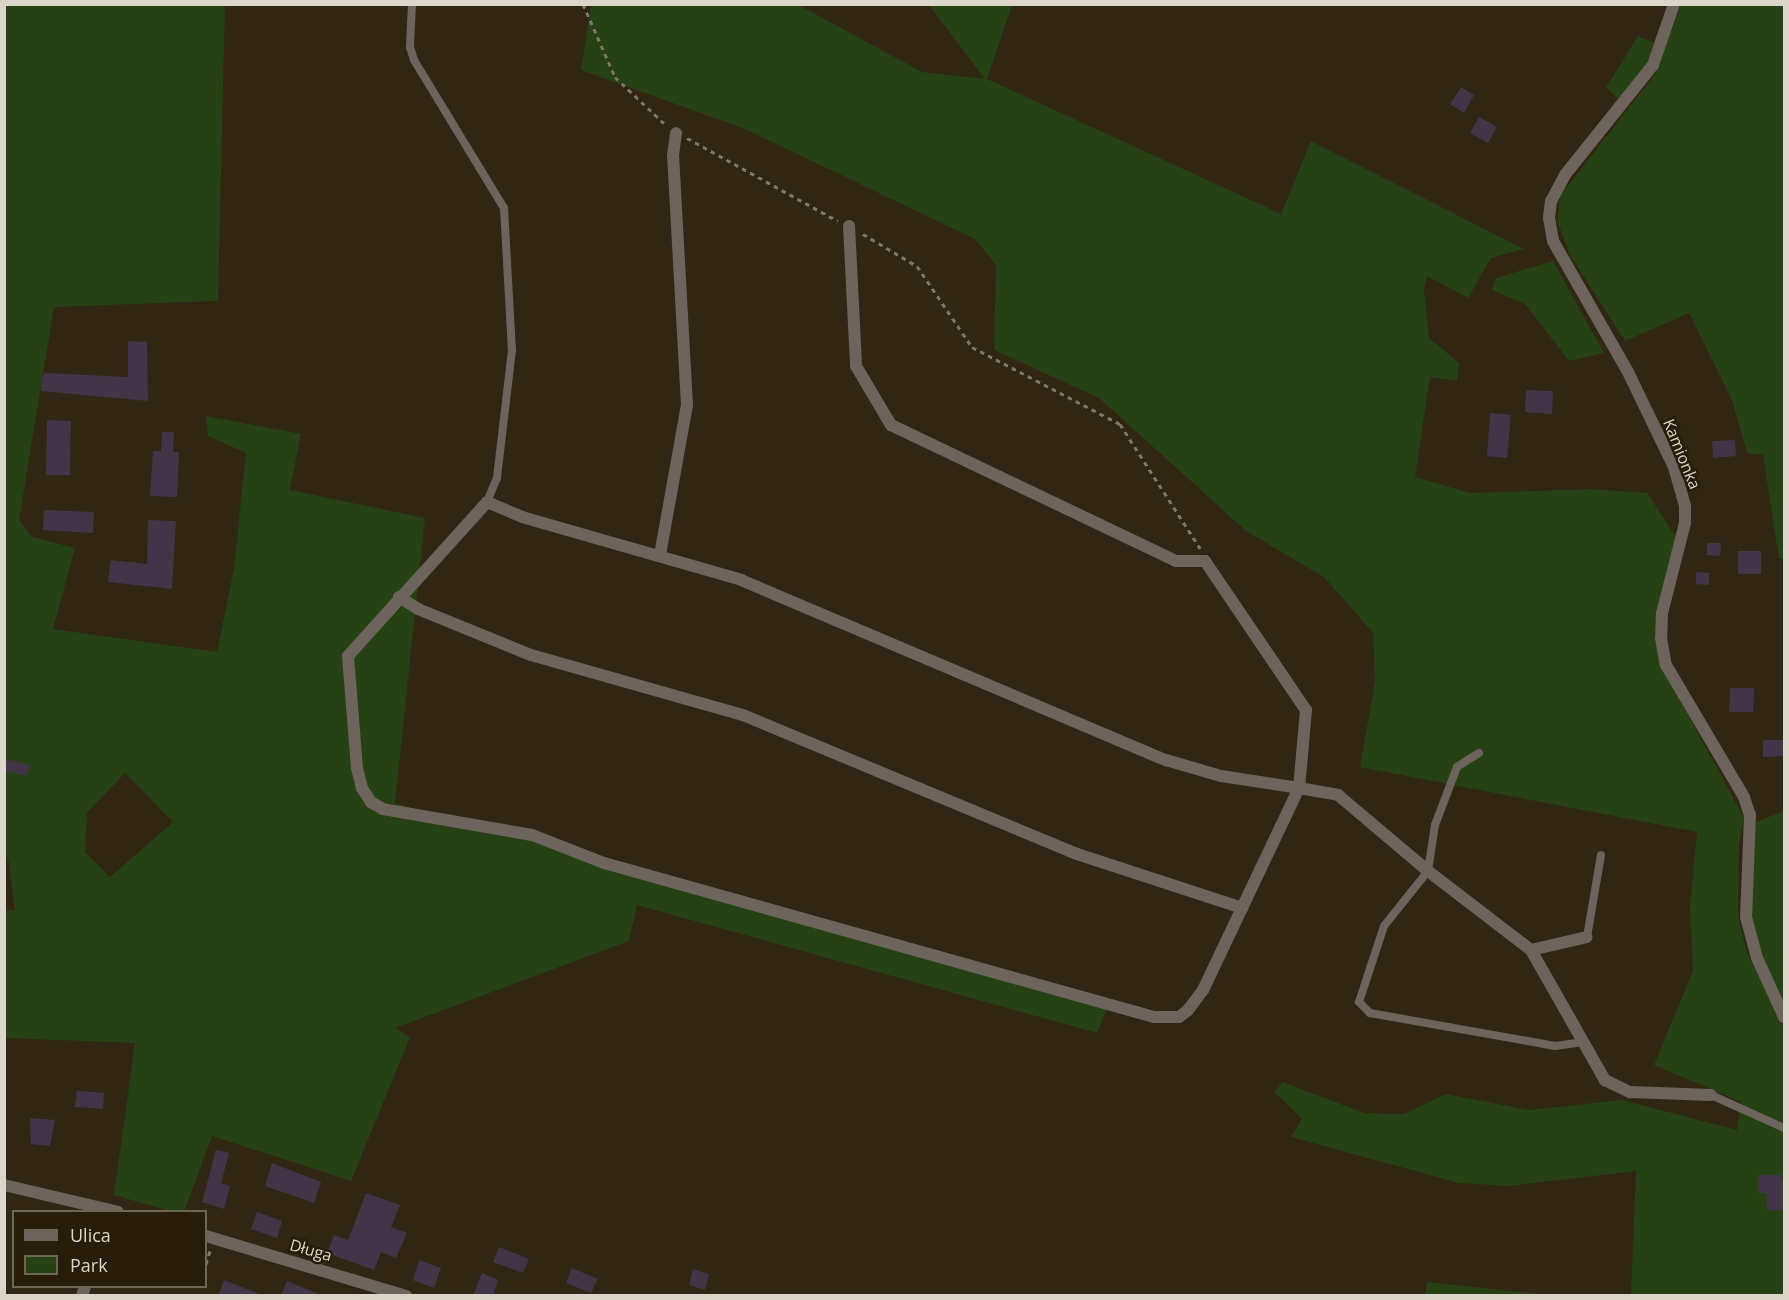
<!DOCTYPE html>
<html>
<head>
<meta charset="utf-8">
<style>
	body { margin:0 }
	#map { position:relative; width:1789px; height:1300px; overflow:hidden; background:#312614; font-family:"Open Sans",sans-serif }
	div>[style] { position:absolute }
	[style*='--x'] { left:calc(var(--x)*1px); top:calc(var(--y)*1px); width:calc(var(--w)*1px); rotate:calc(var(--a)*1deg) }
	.green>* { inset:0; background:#264113 }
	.building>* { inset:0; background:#423547 }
	.path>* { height:3px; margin-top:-1.5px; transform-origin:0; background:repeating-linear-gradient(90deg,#807768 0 4.5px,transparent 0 9px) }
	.service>* { height:8px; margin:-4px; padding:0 4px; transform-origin:4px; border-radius:4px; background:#6d645d }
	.minor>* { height:12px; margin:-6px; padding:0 6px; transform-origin:6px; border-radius:6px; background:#6d645d }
	.tertiary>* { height:12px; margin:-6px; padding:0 6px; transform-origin:6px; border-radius:6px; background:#6d645d }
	span { translate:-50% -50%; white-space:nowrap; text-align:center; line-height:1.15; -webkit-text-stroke:5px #271d0a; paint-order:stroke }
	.street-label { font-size:16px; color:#dcd5c9 }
	.frame { position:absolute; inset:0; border:6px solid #dcd5c9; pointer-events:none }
	.legend { position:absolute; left:12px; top:1210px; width:195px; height:78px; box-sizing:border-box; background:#271d0a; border:2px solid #6f6756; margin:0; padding:8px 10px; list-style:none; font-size:18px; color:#dcd5c9 }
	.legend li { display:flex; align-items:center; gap:12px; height:30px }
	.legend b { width:30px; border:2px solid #6f6756 }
</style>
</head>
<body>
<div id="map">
	<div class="green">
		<div style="clip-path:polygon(evenodd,5px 4px,225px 5px,218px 301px,54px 307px,19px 520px,32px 537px,75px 548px,53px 629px,217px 652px,234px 568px,246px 453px,208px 436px,206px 416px,301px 434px,290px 490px,425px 518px,395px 803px,1109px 1004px,1097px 1033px,637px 905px,629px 941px,395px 1028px,410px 1037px,351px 1181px,212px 1136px,184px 1212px,170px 1211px,114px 1195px,135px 1043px,5px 1038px,5px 911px,15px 910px,8px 857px,4px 857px,5px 4px,125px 773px,173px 822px,110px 877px,85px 852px,87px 813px,125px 773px)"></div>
		<div style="clip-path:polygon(797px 4px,922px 72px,985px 79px,929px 5px,1012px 5px,987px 79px,1281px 214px,1311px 141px,1524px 249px,1491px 258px,1468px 298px,1427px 276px,1424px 289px,1429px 338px,1459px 363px,1457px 381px,1430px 377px,1415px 477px,1470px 493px,1591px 489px,1647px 493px,1676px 537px,1661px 665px,1744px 818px,1739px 844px,1738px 916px,1747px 952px,1784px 1029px,1784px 1295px,1631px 1295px,1636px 1171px,1510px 1186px,1459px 1183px,1291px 1137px,1302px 1119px,1274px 1092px,1283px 1082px,1364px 1113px,1404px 1114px,1446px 1094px,1529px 1110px,1622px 1100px,1737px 1130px,1741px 1102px,1654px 1065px,1693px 971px,1690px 907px,1697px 832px,1360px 767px,1375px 681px,1373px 633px,1324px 577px,1246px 531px,1099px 398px,994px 350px,996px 265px,975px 239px,745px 129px,581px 70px,591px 5px)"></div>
		<div style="clip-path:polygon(1681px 5px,1784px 5px,1784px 558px,1779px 559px,1763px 455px,1747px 453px,1732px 400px,1689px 313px,1625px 341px,1570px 255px,1558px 223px,1560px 196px,1656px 73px)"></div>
		<div style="clip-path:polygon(1638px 36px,1654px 43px,1646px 67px,1619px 100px,1606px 88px)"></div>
		<div style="clip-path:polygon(1553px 261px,1604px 353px,1569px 361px,1526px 305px,1492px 290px,1496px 278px)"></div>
		<div style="clip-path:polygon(1784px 811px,1784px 1010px,1762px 959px,1751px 917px,1756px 822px)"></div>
		<div style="clip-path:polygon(1427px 1282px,1549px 1295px,1425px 1295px)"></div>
	</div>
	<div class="building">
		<div style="clip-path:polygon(1461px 87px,1474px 95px,1464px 113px,1450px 104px)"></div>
		<div style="clip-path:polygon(1479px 117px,1497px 127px,1488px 143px,1470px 133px)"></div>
		<div style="clip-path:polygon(128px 341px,147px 342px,148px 401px,41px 391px,42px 376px,46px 373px,128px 377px)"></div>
		<div style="clip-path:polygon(1526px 390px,1553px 391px,1552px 414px,1525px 412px)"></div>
		<div style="clip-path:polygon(1490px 413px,1511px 415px,1507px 458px,1487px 456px)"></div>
		<div style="clip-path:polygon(47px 420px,71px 421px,70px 475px,46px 475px)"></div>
		<div style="clip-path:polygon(162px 432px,174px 432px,173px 452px,179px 452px,177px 497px,150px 496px,153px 451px,161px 451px)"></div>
		<div style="clip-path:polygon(1735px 440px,1736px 456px,1713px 458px,1712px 441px)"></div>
		<div style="clip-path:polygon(44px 510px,94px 512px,93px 533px,43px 530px)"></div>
		<div style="clip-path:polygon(148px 520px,176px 521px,172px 589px,108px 582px,111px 560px,147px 564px)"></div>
		<div style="clip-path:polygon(1707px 543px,1721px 543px,1720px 556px,1707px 555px)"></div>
		<div style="clip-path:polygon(1738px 551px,1761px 551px,1761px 574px,1738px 574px)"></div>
		<div style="clip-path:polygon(1696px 572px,1709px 573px,1709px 585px,1696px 584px)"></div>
		<div style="clip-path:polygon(1730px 688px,1754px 688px,1753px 712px,1729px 712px)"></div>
		<div style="clip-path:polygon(1763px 740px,1785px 740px,1785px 756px,1763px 757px)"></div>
		<div style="clip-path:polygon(4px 759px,30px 765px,27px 776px,4px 771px)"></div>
		<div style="clip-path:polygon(77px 1091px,104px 1093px,103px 1109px,75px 1107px)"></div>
		<div style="clip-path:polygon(30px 1118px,55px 1120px,50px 1146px,31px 1144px)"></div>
		<div style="clip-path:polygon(216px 1150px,229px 1153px,221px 1183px,230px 1186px,224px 1209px,202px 1202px)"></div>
		<div style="clip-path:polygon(272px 1163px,321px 1182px,314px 1203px,265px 1186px)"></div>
		<div style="clip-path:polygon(1758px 1175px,1781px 1175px,1781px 1180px,1785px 1180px,1785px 1210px,1767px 1210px,1767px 1193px,1758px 1193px)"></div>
		<div style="clip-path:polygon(366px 1193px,400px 1205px,391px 1227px,407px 1233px,396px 1258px,381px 1252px,374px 1270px,327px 1253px,334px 1235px,348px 1240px)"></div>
		<div style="clip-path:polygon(257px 1212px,282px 1221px,277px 1238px,251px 1229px)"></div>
		<div style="clip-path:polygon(499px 1247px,529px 1259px,523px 1273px,493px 1262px)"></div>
		<div style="clip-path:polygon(419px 1260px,441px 1268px,434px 1288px,413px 1280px)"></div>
		<div style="clip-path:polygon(572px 1268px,598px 1279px,591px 1293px,566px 1283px)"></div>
		<div style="clip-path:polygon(693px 1269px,709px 1274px,705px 1290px,689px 1285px)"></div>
		<div style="clip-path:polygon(482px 1273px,498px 1280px,493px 1296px,473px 1296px)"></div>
		<div style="clip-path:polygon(224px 1280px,262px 1295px,262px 1296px,218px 1296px)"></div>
		<div style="clip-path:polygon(287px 1281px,321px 1295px,321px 1296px,281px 1296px)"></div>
	</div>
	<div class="path">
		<div style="--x:583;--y:4;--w:80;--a:66.3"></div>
		<div style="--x:615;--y:77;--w:70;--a:43.3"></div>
		<div style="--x:687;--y:138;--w:172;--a:28.8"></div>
		<div style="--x:863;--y:234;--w:63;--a:30.7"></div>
		<div style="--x:917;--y:266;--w:98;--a:55.8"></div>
		<div style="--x:972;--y:347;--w:167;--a:27.5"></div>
		<div style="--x:1120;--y:424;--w:148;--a:57.2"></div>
		<div style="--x:206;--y:1264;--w:14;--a:-73"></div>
	</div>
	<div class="service">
		<div style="--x:412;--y:4;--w:43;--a:92.7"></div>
		<div style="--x:410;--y:47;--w:14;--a:73"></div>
		<div style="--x:414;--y:60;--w:173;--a:58.7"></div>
		<div style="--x:504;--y:208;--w:142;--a:86.8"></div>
		<div style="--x:512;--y:350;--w:129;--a:96.7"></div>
		<div style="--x:497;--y:478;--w:26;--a:113"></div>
		<div style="--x:1479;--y:753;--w:26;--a:148"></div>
		<div style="--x:1457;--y:767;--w:62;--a:110.8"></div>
		<div style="--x:1435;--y:825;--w:47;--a:98.7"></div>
		<div style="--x:1428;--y:871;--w:70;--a:128.7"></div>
		<div style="--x:1384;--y:926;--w:80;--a:108.2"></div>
		<div style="--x:1359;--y:1002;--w:16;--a:45"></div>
		<div style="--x:1370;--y:1013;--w:188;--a:10.1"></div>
		<div style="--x:1555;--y:1046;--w:27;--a:-8"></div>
		<div style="--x:1587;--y:937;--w:83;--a:-80.3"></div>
		<div style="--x:1711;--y:1095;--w:80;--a:24.3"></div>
	</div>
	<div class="minor">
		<div style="--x:1674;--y:4;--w:65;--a:109"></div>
		<div style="--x:1653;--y:65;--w:141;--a:128.7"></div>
		<div style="--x:1565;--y:175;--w:30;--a:118"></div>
		<div style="--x:1551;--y:201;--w:17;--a:97"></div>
		<div style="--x:1549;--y:218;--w:23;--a:80"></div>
		<div style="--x:1553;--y:241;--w:151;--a:60.2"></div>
		<div style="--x:1628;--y:372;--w:106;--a:64.2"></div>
		<div style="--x:1674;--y:467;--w:41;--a:74.2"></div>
		<div style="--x:1685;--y:506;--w:17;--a:90"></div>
		<div style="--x:1685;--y:523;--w:93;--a:104.3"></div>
		<div style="--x:1662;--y:613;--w:25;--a:92"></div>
		<div style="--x:1661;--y:638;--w:27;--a:80"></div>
		<div style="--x:1666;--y:665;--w:153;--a:59.4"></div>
		<div style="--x:1744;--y:797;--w:19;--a:72"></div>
		<div style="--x:1750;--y:815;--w:102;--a:92.2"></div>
		<div style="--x:1746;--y:917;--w:42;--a:75"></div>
		<div style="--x:1757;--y:958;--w:65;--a:65.4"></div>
		<div style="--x:849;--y:226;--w:140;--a:87.1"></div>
		<div style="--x:856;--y:366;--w:69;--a:59.3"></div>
		<div style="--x:891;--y:425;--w:316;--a:25.5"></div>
		<div style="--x:1176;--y:561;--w:29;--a:0"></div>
		<div style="--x:1205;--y:561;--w:180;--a:55.9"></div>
		<div style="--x:1306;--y:710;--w:78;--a:95.1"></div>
		<div style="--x:1299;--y:788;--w:224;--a:115.4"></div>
		<div style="--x:1203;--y:990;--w:26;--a:127"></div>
		<div style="--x:1187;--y:1011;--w:10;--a:143"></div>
		<div style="--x:1179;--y:1017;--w:25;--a:180"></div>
		<div style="--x:1154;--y:1017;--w:571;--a:-164.36"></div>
		<div style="--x:604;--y:863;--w:77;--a:-158.7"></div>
		<div style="--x:532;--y:835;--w:151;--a:-170.1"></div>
		<div style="--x:383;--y:809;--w:14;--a:-150"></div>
		<div style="--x:371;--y:802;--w:17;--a:-123"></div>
		<div style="--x:362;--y:788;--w:21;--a:-104"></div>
		<div style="--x:357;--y:768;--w:112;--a:-94.6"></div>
		<div style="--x:348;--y:656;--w:207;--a:-47.9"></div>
		<div style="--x:487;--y:502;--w:38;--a:23"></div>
		<div style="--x:522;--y:517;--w:228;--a:16"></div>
		<div style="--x:741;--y:580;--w:462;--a:23"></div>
		<div style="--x:1166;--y:760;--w:57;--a:16.2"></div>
		<div style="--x:1221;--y:776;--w:79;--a:8.7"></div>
		<div style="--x:1299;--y:788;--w:40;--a:10"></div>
		<div style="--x:1338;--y:795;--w:118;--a:40.2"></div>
		<div style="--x:1428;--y:871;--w:130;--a:37.5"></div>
		<div style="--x:1531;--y:950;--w:150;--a:60.4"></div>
		<div style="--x:1605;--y:1080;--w:28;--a:26"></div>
		<div style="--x:1630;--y:1092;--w:81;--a:2.1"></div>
		<div style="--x:660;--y:555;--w:152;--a:-79.8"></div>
		<div style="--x:687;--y:405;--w:250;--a:-93.2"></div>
		<div style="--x:673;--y:155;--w:22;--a:-82"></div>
		<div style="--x:399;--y:597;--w:22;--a:32"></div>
		<div style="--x:418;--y:609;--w:122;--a:22.2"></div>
		<div style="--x:531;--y:655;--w:220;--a:15.8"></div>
		<div style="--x:743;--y:715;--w:362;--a:22.6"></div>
		<div style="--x:1077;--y:854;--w:174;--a:18.1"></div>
		<div style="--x:1531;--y:950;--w:57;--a:-13.1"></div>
		<div style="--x:82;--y:1296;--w:10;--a:-73"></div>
	</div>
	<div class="tertiary">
		<div style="--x:4;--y:1185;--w:117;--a:13.3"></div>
		<div style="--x:206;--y:1236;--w:209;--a:16.7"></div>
	</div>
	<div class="street-label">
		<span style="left:1682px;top:454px;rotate:68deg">Kamionka</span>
		<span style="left:311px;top:1250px;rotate:16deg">Długa</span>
	</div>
	<div class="frame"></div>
	<ul class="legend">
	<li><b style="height:8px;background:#6d645d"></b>Ulica</li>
	<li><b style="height:16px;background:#264113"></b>Park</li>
	</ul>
</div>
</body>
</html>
